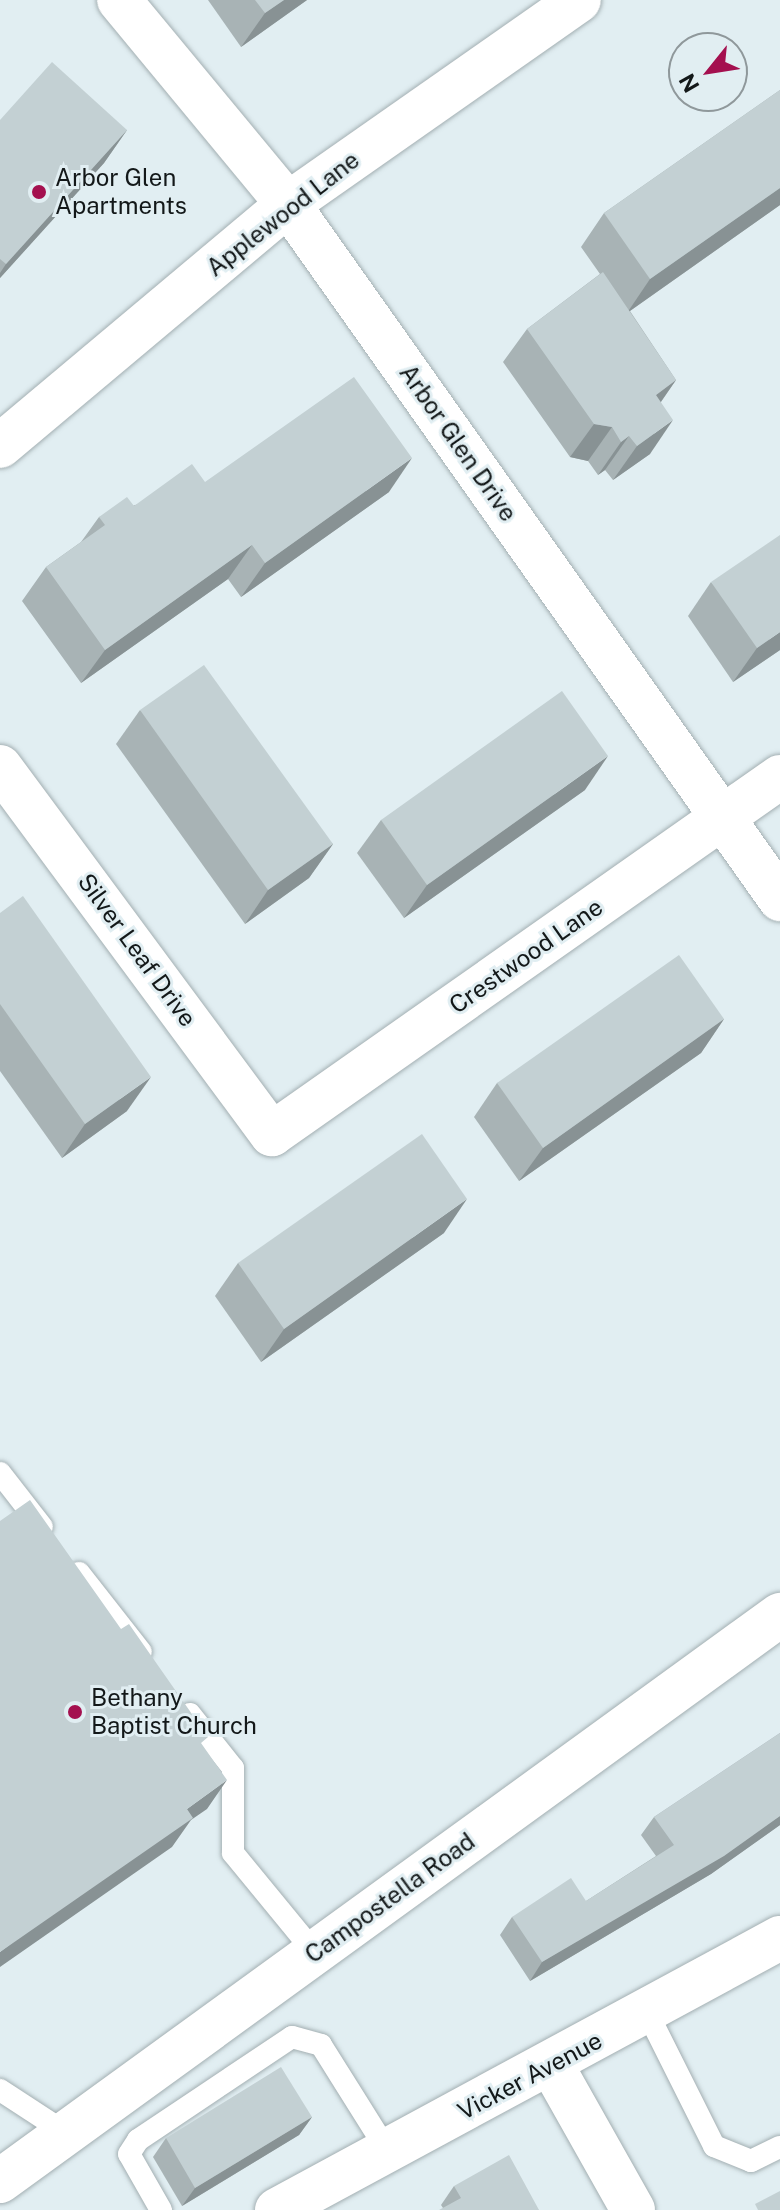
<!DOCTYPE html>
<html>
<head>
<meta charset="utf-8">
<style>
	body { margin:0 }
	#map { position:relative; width:780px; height:2210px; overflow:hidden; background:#e1eef2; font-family:"Public Sans",sans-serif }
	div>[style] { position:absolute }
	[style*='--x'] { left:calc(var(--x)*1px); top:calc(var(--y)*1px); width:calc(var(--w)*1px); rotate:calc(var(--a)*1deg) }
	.roads { filter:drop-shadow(0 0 2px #a3afb2) drop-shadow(0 0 2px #a3afb2) }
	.service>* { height:22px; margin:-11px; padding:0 11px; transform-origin:11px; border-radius:11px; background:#fff }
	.minor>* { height:44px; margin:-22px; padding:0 22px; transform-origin:22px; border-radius:22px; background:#fff }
	.secondary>* { height:44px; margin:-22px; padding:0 22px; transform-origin:22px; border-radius:22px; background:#fff }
	.wall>* { inset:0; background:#a8b3b5 }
	.shaded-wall>* { inset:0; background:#889294 }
	.building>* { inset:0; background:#c3d0d3 }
	.dots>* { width:22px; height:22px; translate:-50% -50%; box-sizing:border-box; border:4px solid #e1eef2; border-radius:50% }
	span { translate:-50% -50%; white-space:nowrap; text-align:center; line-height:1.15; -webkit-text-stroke:6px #e1eef2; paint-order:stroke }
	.poi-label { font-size:24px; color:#131819 }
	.left { translate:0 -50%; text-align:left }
	.street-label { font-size:24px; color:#131819 }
	.north { position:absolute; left:668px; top:32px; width:80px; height:80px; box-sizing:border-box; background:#e1eef2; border:2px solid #8f989b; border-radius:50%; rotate:240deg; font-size:22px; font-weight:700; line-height:32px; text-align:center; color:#131819 }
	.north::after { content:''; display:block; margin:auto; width:28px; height:36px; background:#a4104f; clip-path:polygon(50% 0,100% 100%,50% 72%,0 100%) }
</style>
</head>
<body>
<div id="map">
	<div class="roads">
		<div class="service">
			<div style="--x:0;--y:1473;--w:68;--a:52.1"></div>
			<div style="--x:79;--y:1573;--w:100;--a:51.9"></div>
			<div style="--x:190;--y:1714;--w:69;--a:51.5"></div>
			<div style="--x:233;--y:1768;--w:85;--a:90"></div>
			<div style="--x:233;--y:1853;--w:129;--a:50.6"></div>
			<div style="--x:647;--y:2012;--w:150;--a:63.4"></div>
			<div style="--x:714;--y:2146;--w:40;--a:22"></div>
			<div style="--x:751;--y:2161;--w:32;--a:-26"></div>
			<div style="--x:0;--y:2090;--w:79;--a:33.1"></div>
			<div style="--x:161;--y:2210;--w:64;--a:-119.7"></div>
			<div style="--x:129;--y:2154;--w:17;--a:-57"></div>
			<div style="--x:138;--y:2140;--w:185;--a:-33.8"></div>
			<div style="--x:292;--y:2037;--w:30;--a:15"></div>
			<div style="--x:321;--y:2045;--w:126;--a:57.9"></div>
		</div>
		<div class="minor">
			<div style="--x:119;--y:0;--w:265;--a:50.4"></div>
			<div style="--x:288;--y:204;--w:852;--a:54.7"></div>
			<div style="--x:0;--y:446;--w:376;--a:-40"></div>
			<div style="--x:288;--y:204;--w:355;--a:-35"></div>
			<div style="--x:0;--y:767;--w:457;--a:53.5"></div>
			<div style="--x:272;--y:1134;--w:621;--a:-35.1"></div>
			<div style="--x:552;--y:2066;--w:165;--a:60.6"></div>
			<div style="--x:277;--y:2210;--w:572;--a:-28.4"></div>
		</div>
		<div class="secondary">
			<div style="--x:0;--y:2181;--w:964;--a:-35.97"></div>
		</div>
	</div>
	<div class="wall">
		<div style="clip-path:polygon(208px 0,307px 0,241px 47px)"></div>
		<div style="clip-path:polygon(780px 90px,780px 205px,630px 311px,676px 380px,661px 402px,650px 454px,613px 480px,605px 470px,598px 475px,588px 461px,570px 457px,503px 362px,527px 329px,600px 274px,581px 247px,604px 213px)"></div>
		<div style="clip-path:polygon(0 120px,127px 130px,104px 163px,0 278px)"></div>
		<div style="clip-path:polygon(205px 482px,389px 492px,241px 597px,228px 579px,81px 683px,22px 601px,46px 567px,81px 542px,99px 517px)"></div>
		<div style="clip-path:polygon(711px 582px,780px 650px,733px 682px,688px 616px)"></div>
		<div style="clip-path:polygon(140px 710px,333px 844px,309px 878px,245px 924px,116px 744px)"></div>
		<div style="clip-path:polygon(585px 790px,404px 918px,357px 853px,381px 820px)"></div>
		<div style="clip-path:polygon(0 913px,127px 1111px,62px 1158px,0 1071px)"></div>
		<div style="clip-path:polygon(724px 1019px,701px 1053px,519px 1181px,474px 1117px,497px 1083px)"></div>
		<div style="clip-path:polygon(444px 1233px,261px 1362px,215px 1296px,238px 1263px)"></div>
		<div style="clip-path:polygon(780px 1733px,780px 1825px,711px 1874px,530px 1981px,500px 1935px,512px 1917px,586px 1901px,656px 1856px,641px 1835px,654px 1817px)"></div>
		<div style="clip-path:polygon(312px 2117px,299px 2135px,182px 2206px,153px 2157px,166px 2138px)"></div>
		<div style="clip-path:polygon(454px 2186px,539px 2210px,443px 2208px,441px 2205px)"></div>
	</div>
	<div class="shaded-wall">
		<div style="clip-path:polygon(284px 0,307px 0,241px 47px,265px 13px)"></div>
		<div style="clip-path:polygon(127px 130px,104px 163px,0 278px,0 273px,6px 264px)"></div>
		<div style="clip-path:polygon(780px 188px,780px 205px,627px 313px,650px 279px)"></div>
		<div style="clip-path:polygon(676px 380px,653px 413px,656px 395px)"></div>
		<div style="clip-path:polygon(673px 420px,650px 454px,613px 480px,637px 446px)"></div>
		<div style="clip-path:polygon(594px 424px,612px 427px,588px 461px,570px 457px)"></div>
		<div style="clip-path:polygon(629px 436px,605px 470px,598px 475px,621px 442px)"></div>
		<div style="clip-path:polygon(412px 458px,389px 492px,241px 597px,265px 563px)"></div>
		<div style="clip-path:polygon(252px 545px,228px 579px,81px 683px,105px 650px)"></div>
		<div style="clip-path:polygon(780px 632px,780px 650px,733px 682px,757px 648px)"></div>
		<div style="clip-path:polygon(608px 756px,585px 790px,404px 918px,427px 885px)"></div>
		<div style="clip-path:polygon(333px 844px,309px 878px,245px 924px,268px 890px)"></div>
		<div style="clip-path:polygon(724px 1019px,701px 1053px,519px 1181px,543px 1148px)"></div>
		<div style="clip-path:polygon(151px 1077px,127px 1111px,62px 1158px,85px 1124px)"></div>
		<div style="clip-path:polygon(467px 1199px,444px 1233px,261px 1362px,284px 1329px)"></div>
		<div style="clip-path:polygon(227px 1780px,207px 1809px,191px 1820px,172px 1847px,0 1967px,0 1952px,187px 1809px)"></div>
		<div style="clip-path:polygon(780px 1816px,780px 1825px,711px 1874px,530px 1981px,542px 1962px)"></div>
		<div style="clip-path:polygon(312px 2117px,299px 2135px,182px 2206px,195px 2188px)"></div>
	</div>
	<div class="building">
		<div style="clip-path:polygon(255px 0,284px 0,265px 13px)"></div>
		<div style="clip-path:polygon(52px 62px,127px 130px,6px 264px,0 259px,0 120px)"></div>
		<div style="clip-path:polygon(780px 90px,780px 188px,650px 279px,604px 213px)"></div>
		<div style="clip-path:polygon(603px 272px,676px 380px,656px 395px,673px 420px,637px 446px,629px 436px,621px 442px,612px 427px,594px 424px,527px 329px)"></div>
		<div style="clip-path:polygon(354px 377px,412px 458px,265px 563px,252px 545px,105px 650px,46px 567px,105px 525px,99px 517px,127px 497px,134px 506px,192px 464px,205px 482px)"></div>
		<div style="clip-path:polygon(780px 535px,780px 632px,757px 648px,711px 582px)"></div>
		<div style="clip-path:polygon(204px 665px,333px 844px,268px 890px,140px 710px)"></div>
		<div style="clip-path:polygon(562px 691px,608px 756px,427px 885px,381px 820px)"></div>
		<div style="clip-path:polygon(23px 896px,151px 1077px,85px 1124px,0 1004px,0 913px)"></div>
		<div style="clip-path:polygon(679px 955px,724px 1019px,543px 1148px,497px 1083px)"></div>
		<div style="clip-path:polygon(422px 1134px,467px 1199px,284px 1329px,238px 1263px)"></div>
		<div style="clip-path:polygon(30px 1500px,121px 1629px,129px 1624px,208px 1737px,201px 1743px,227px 1780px,187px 1809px,193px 1818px,0 1952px,0 1521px)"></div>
		<div style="clip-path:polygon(780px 1733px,780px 1816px,724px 1856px,542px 1962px,512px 1917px,571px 1878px,586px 1901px,674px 1845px,654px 1817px)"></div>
		<div style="clip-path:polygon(281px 2067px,312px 2117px,195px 2188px,166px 2138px)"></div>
		<div style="clip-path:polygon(509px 2155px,539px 2210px,439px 2210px,461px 2198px,454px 2186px)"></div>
		<div style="clip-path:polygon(780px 2191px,780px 2210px,758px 2210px,755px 2204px)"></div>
	</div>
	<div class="dots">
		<div style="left:39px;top:192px;background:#a4104f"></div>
		<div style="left:75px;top:1712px;background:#a4104f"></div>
	</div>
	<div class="poi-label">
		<span class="left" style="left:55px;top:192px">Arbor Glen<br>Apartments</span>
		<span class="left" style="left:91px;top:1712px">Bethany<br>Baptist Church</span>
	</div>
	<div class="street-label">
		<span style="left:283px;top:214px;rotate:-38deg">Applewood Lane</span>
		<span style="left:458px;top:443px;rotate:55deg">Arbor Glen Drive</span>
		<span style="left:137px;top:950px;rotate:54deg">Silver Leaf Drive</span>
		<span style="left:526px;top:956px;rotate:-35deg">Crestwood Lane</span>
		<span style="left:390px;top:1898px;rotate:-36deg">Campostella Road</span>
		<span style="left:530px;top:2076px;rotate:-28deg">Vicker Avenue</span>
	</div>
	<div class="north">N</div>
</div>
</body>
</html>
